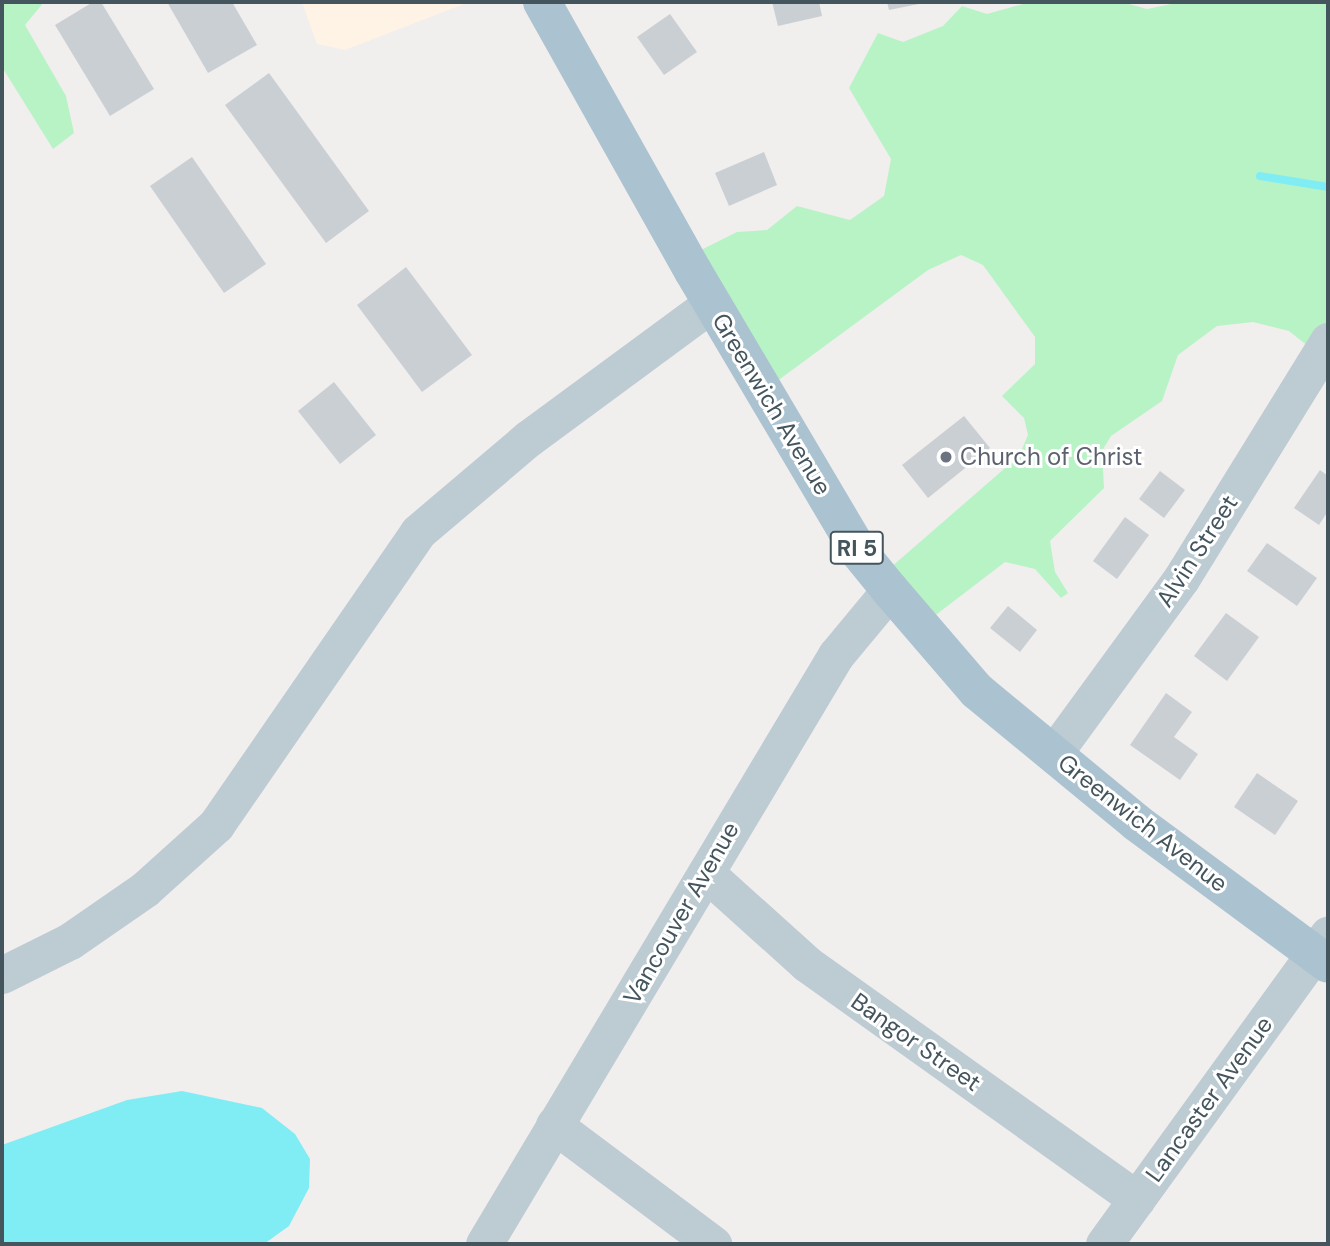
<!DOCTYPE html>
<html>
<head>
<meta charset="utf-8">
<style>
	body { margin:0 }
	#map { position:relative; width:1330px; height:1246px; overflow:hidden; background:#f1eeee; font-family:"DM Sans",sans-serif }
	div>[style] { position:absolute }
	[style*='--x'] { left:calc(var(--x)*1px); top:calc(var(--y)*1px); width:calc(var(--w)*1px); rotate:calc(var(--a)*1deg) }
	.commercial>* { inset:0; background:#fef3e5 }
	.green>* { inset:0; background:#b8f3c6 }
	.water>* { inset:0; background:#80edf5 }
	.stream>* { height:8px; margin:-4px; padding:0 4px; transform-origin:4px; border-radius:4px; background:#80edf5 }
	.building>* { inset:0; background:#cacfd4 }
	.minor>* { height:37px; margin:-18.5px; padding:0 18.5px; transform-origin:18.5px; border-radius:18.5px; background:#bdccd2 }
	.major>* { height:38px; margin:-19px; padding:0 19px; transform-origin:19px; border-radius:19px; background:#abc3d0 }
	.dots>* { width:19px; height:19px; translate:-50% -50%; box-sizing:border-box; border:4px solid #fff; border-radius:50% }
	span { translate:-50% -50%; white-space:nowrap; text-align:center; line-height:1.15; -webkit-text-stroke:6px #fff; paint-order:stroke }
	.shield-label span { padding:2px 5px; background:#fff; border:2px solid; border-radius:5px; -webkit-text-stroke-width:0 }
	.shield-label { font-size:23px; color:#44555e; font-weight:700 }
	.street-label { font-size:24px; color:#44555e }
	.worship-label { font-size:24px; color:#5b616d }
	.left { translate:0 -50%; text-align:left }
	.frame { position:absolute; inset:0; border:4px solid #44555e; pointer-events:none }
</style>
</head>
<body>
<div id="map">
	<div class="commercial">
		<div style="clip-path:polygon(302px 2px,469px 2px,345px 50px,317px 44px)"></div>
	</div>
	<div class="green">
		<div style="clip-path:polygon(2px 2px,44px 2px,25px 25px,66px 96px,74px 133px,53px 149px,2px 67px)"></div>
		<div style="clip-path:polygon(1030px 2px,1122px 2px,1147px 9px,1181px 2px,1328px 2px,1328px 362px,1289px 331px,1253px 322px,1217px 326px,1178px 355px,1162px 401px,1111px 436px,1102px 451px,1104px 488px,1050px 541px,1055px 572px,1068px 593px,1061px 598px,1035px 569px,1005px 562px,924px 624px,882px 575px,1019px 456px,1028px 435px,1024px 418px,1002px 396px,1035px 364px,1035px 337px,983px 265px,961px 255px,928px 270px,765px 390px,689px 256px,737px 232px,767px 230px,797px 206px,850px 220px,884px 196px,891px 159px,849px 88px,878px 33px,903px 42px,943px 26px,962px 6px,987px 14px)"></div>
	</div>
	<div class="water">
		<div style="clip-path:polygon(182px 1091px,262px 1108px,295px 1134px,310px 1159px,309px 1188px,289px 1226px,264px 1244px,2px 1244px,2px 1145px,127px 1100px)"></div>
	</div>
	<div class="stream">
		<div style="--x:1260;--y:176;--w:69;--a:9.2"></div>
	</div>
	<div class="building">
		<div style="clip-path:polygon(93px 2px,101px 2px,154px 89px,110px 116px,55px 25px)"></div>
		<div style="clip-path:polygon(167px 2px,232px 2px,257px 45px,208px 73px)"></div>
		<div style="clip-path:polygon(772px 2px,819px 2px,822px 16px,778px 26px)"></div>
		<div style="clip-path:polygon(887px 2px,923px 2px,924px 3px,889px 10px)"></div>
		<div style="clip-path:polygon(670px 14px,697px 52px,664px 75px,637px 37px)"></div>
		<div style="clip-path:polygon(269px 73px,369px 211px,326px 243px,225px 105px)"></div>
		<div style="clip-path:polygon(764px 152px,777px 185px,729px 206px,715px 173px)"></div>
		<div style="clip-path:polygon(192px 157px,266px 264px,224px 293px,150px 186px)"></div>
		<div style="clip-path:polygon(406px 267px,472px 355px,422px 392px,357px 305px)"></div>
		<div style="clip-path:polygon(334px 382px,376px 435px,340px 464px,298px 411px)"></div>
		<div style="clip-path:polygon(964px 416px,990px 448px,928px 498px,902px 465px)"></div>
		<div style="clip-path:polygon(1320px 470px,1328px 476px,1328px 511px,1319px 525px,1294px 508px)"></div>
		<div style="clip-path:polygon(1160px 471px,1185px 490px,1164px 518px,1139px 499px)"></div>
		<div style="clip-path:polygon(1125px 517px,1149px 535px,1117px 579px,1093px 561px)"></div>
		<div style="clip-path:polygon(1267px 543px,1317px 578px,1297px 606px,1247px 571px)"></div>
		<div style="clip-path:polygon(1008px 606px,1037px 630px,1020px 652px,990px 628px)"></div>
		<div style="clip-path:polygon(1226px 613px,1259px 637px,1227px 681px,1194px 656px)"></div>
		<div style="clip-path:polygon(1166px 693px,1192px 712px,1174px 737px,1198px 754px,1180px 780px,1130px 745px)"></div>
		<div style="clip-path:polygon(1257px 773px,1298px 801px,1275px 835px,1234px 807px)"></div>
	</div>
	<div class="minor">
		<div style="--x:1054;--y:753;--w:215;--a:-53.9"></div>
		<div style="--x:1181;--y:579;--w:280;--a:-58.3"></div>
		<div style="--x:706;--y:873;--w:136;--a:42"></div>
		<div style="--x:807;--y:964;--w:405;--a:35.5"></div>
		<div style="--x:2;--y:975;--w:76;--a:-26.6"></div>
		<div style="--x:70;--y:941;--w:91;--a:-34.7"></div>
		<div style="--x:145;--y:889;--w:96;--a:-42"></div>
		<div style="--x:216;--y:825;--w:356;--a:-55.4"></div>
		<div style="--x:418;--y:532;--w:145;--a:-40.3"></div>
		<div style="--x:529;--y:438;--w:227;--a:-36.4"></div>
		<div style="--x:554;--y:1125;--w:199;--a:36.8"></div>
		<div style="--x:484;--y:1244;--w:686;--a:-59.14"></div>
		<div style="--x:836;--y:655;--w:85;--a:-50.3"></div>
		<div style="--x:1104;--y:1244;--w:382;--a:-54.1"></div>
	</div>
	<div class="major">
		<div style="--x:542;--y:2;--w:308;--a:60.7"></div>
		<div style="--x:693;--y:271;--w:326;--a:59.4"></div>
		<div style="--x:859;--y:552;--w:49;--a:50.8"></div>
		<div style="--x:890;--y:590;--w:133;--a:49.3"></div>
		<div style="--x:977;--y:691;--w:207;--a:39.5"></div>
		<div style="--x:1137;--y:823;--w:237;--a:36.4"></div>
	</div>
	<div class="dots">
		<div style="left:946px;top:457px;background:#6b7280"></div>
	</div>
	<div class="shield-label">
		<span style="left:857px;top:548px">RI 5</span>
	</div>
	<div class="street-label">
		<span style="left:772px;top:404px;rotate:59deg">Greenwich Avenue</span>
		<span style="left:1197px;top:551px;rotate:-57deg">Alvin Street</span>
		<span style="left:1143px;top:823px;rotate:38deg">Greenwich Avenue</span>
		<span style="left:681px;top:913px;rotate:-60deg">Vancouver Avenue</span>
		<span style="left:916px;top:1042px;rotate:35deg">Bangor Street</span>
		<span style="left:1209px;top:1099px;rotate:-54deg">Lancaster Avenue</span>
	</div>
	<div class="worship-label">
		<span class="left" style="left:960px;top:457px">Church of Christ</span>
	</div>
	<div class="frame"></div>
</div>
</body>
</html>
